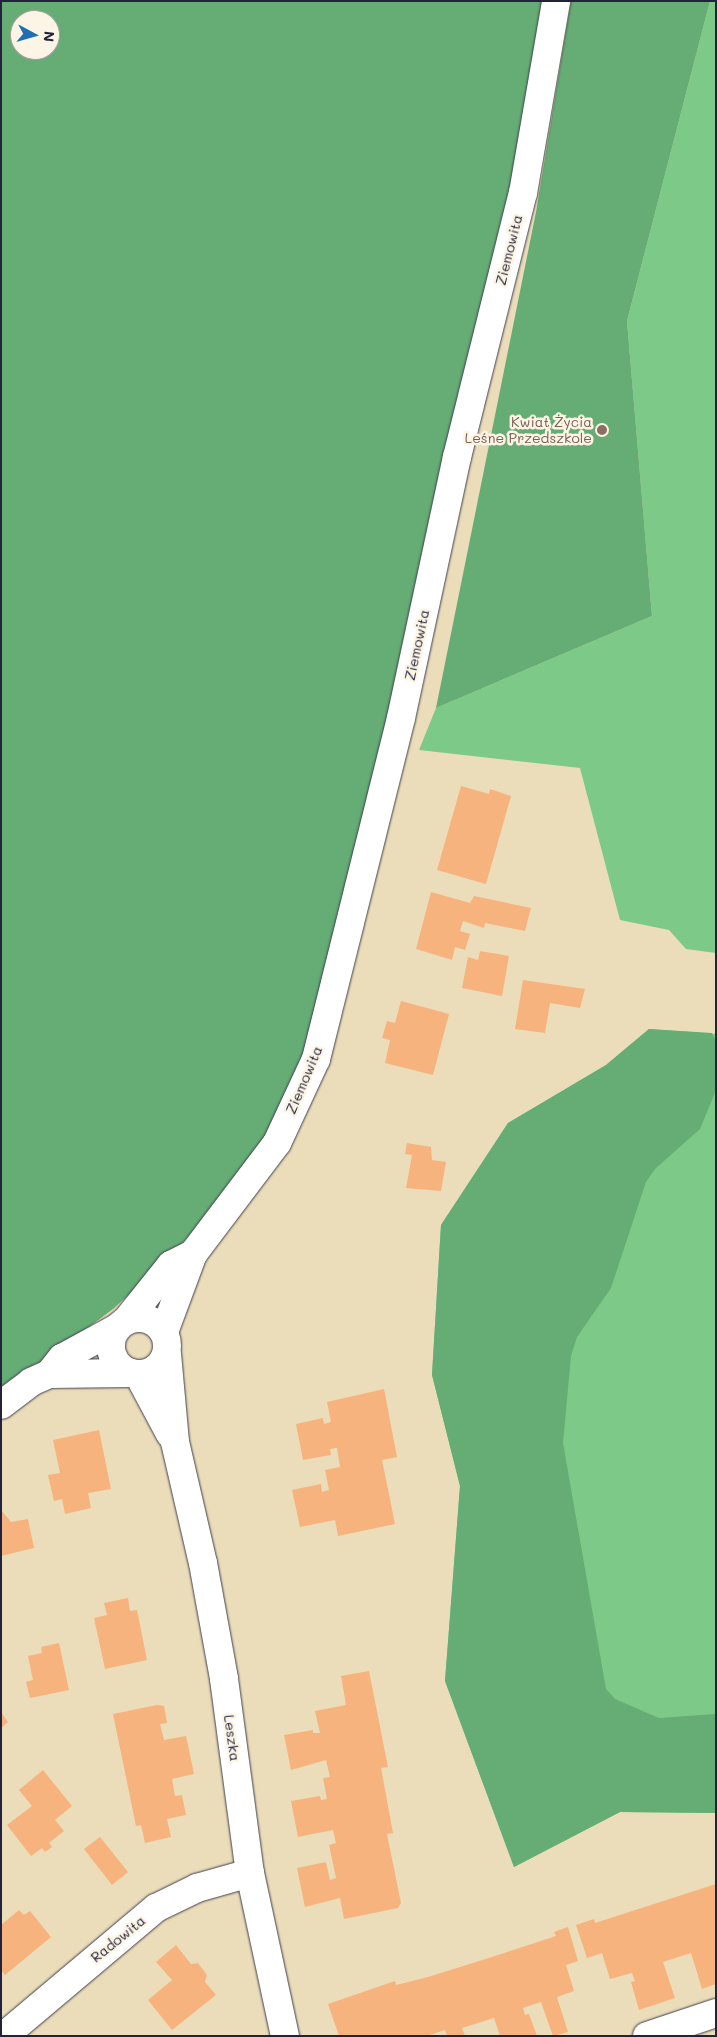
<!DOCTYPE html>
<html>
<head>
<meta charset="utf-8">
<style>
	body { margin:0 }
	#map { position:relative; width:717px; height:2037px; overflow:hidden; background:#ebddb9; font-family:Mali,sans-serif }
	div>[style] { position:absolute }
	[style*='--x'] { left:calc(var(--x)*1px); top:calc(var(--y)*1px); width:calc(var(--w)*1px); rotate:calc(var(--a)*1deg) }
	.green>* { inset:0; background:#7cc988 }
	.forest>* { inset:0; background:#65ad74 }
	.building>* { inset:0; background:#f6b37d }
	.roads { filter:drop-shadow(0 0 1px #403e4e) drop-shadow(0 0 1px #403e4e) }
	.street>* { height:28px; margin:-14px; padding:0 14px; transform-origin:14px; border-radius:14px; background:#fff }
	.street>.ring { margin:-14px; padding:0; box-sizing:content-box; background:none; border:28px solid #fff; border-radius:50% }
	.dots>* { width:14px; height:14px; translate:-50% -50%; box-sizing:border-box; border:2px solid #fcf5e5; border-radius:50% }
	span { translate:-50% -50%; white-space:nowrap; text-align:center; line-height:1.15; -webkit-text-stroke:5px #fcf5e5; paint-order:stroke }
	.street-label { font-size:14px; color:#22223b }
	.education-label { font-size:14px; color:#785e54 }
	.right { translate:-100% -50%; text-align:right }
	.frame { position:absolute; inset:0; border:2px solid #22223b; pointer-events:none }
	.north { position:absolute; left:10px; top:10px; width:50px; height:50px; box-sizing:border-box; background:#fcf5e5; border:1px solid #a5a1a1; border-radius:50%; rotate:96deg; font-size:14px; font-weight:700; line-height:20px; text-align:center; color:#22223b }
	.north::after { content:''; display:block; margin:auto; width:18px; height:22px; background:#1f6fb2; clip-path:polygon(50% 0,100% 100%,50% 72%,0 100%) }
</style>
</head>
<body>
<div id="map">
	<div class="green">
		<div style="clip-path:polygon(710px 1px,716px 1px,716px 953px,686px 949px,669px 930px,620px 920px,580px 768px,419px 750px,436px 708px,652px 616px,627px 321px)"></div>
		<div style="clip-path:polygon(649px 1029px,716px 1034px,716px 1813px,620px 1812px,514px 1867px,445px 1681px,460px 1486px,432px 1375px,441px 1225px,508px 1123px,606px 1065px)"></div>
	</div>
	<div class="forest">
		<div style="clip-path:polygon(evenodd,1px 1px,544px 1px,512px 193px,389px 718px,306px 1052px,274px 1126px,207px 1216px,167px 1260px,113px 1309px,1px 1392px,1px 1px,20px 20px,50px 20px,50px 50px,20px 50px,20px 20px)"></div>
		<div style="clip-path:polygon(571px 1px,710px 1px,627px 321px,652px 616px,436px 708px,536px 212px)"></div>
		<div style="clip-path:polygon(649px 1029px,712px 1033px,716px 1042px,716px 1090px,700px 1129px,655px 1169px,646px 1182px,611px 1288px,577px 1337px,571px 1356px,563px 1443px,606px 1689px,615px 1699px,659px 1718px,716px 1714px,716px 1813px,620px 1812px,514px 1867px,445px 1681px,460px 1486px,432px 1375px,441px 1225px,508px 1123px,606px 1065px)"></div>
	</div>
	<div class="building">
		<div style="clip-path:polygon(461px 786px,489px 794px,490px 789px,511px 796px,486px 884px,437px 870px)"></div>
		<div style="clip-path:polygon(431px 892px,470px 903px,474px 896px,531px 908px,525px 931px,485px 923px,484px 928px,463px 921px,460px 931px,470px 934px,465px 950px,455px 947px,452px 960px,416px 949px)"></div>
		<div style="clip-path:polygon(480px 951px,509px 956px,502px 996px,462px 988px,468px 957px,478px 960px)"></div>
		<div style="clip-path:polygon(523px 980px,585px 989px,580px 1008px,550px 1003px,545px 1033px,515px 1029px)"></div>
		<div style="clip-path:polygon(401px 1001px,449px 1014px,433px 1075px,385px 1063px,390px 1040px,382px 1038px,387px 1021px,395px 1023px)"></div>
		<div style="clip-path:polygon(407px 1143px,431px 1147px,432px 1160px,446px 1162px,441px 1191px,406px 1188px,412px 1155px,405px 1154px)"></div>
		<div style="clip-path:polygon(384px 1389px,397px 1457px,382px 1460px,395px 1524px,338px 1536px,335px 1520px,300px 1527px,292px 1490px,321px 1484px,322px 1492px,329px 1490px,325px 1470px,340px 1467px,337px 1448px,330px 1449px,331px 1455px,303px 1460px,296px 1424px,323px 1418px,324px 1424px,331px 1422px,327px 1402px)"></div>
		<div style="clip-path:polygon(99px 1430px,111px 1489px,88px 1493px,91px 1508px,65px 1514px,62px 1499px,54px 1501px,48px 1475px,60px 1473px,53px 1440px)"></div>
		<div style="clip-path:polygon(1px 1510px,11px 1522px,28px 1519px,34px 1548px,1px 1556px)"></div>
		<div style="clip-path:polygon(128px 1598px,130px 1611px,137px 1610px,147px 1660px,105px 1669px,94px 1618px,107px 1615px,104px 1603px)"></div>
		<div style="clip-path:polygon(59px 1643px,69px 1690px,30px 1698px,26px 1682px,33px 1680px,28px 1656px,42px 1653px,41px 1647px)"></div>
		<div style="clip-path:polygon(369px 1671px,388px 1767px,381px 1768px,393px 1833px,387px 1834px,401px 1903px,398px 1908px,344px 1919px,340px 1898px,305px 1907px,297px 1868px,326px 1862px,330px 1880px,336px 1878px,329px 1845px,336px 1843px,333px 1830px,298px 1837px,291px 1801px,320px 1796px,321px 1800px,327px 1799px,323px 1778px,330px 1777px,326px 1760px,291px 1770px,284px 1735px,313px 1730px,313px 1733px,320px 1733px,315px 1711px,346px 1705px,341px 1676px)"></div>
		<div style="clip-path:polygon(157px 1705px,164px 1706px,167px 1723px,160px 1724px,164px 1740px,186px 1736px,194px 1774px,172px 1779px,175px 1796px,182px 1795px,186px 1815px,167px 1819px,171px 1837px,145px 1843px,141px 1825px,136px 1826px,113px 1714px)"></div>
		<div style="clip-path:polygon(1px 1712px,8px 1722px,1px 1728px)"></div>
		<div style="clip-path:polygon(43px 1770px,72px 1806px,55px 1820px,64px 1831px,49px 1843px,52px 1847px,45px 1852px,42px 1848px,31px 1856px,7px 1825px,32px 1806px,19px 1790px)"></div>
		<div style="clip-path:polygon(100px 1837px,128px 1872px,112px 1885px,84px 1849px)"></div>
		<div style="clip-path:polygon(716px 1884px,716px 1984px,702px 1989px,691px 1953px,663px 1962px,675px 1998px,639px 2010px,631px 1982px,635px 1981px,632px 1973px,610px 1979px,602px 1953px,587px 1958px,576px 1925px,594px 1919px,595px 1923px)"></div>
		<div style="clip-path:polygon(19px 1910px,24px 1915px,30px 1911px,51px 1937px,5px 1975px,1px 1970px,1px 1925px)"></div>
		<div style="clip-path:polygon(568px 1927px,578px 1961px,566px 1965px,574px 1991px,557px 1997px,568px 2032px,553px 2036px,541px 2002px,523px 2008px,525px 2015px,529px 2014px,537px 2036px,500px 2036px,494px 2018px,462px 2028px,465px 2036px,447px 2036px,445px 2030px,427px 2036px,339px 2036px,328px 2004px,395px 1981px,396px 1985px,428px 1977px,492px 1957px,556px 1936px,554px 1932px)"></div>
		<div style="clip-path:polygon(176px 1945px,191px 1964px,198px 1963px,207px 1975px,205px 1982px,216px 1995px,172px 2030px,148px 2000px,172px 1980px,156px 1962px)"></div>
	</div>
	<div class="roads">
		<div class="street">
			<div class="ring" style="left:111px;top:1318px;width:28px;height:28px"></div>
			<div style="--x:126;--y:1321;--w:72;--a:-51.2"></div>
			<div style="--x:171;--y:1265;--w:25;--a:-27"></div>
			<div style="--x:164;--y:1332;--w:83;--a:-69.6"></div>
			<div style="--x:193;--y:1254;--w:139;--a:-52.9"></div>
			<div style="--x:277;--y:1143;--w:93;--a:-65.1"></div>
			<div style="--x:316;--y:1059;--w:351;--a:-76"></div>
			<div style="--x:401;--y:718;--w:267;--a:-77.9"></div>
			<div style="--x:457;--y:457;--w:272;--a:-76"></div>
			<div style="--x:523;--y:193;--w:195;--a:-80.2"></div>
			<div style="--x:167;--y:1354;--w:88;--a:84.8"></div>
			<div style="--x:175;--y:1442;--w:124;--a:77"></div>
			<div style="--x:203;--y:1563;--w:118;--a:79.7"></div>
			<div style="--x:224;--y:1679;--w:196;--a:82.4"></div>
			<div style="--x:250;--y:1873;--w:167;--a:77.9"></div>
			<div style="--x:49;--y:1374;--w:21;--a:-51"></div>
			<div style="--x:62;--y:1358;--w:63;--a:-28.6"></div>
			<div style="--x:138;--y:1374;--w:68;--a:61.9"></div>
			<div style="--x:1;--y:1405;--w:38;--a:-37"></div>
			<div style="--x:31;--y:1382;--w:20;--a:-24"></div>
			<div style="--x:49;--y:1374;--w:82;--a:-0.7"></div>
			<div style="--x:4;--y:2036;--w:199;--a:-40.1"></div>
			<div style="--x:156;--y:1908;--w:46;--a:-26"></div>
			<div style="--x:197;--y:1888;--w:55;--a:-15.8"></div>
			<div style="--x:647;--y:2036;--w:73;--a:-18.4"></div>
		</div>
	</div>
	<div class="dots">
		<div style="left:602px;top:430px;background:#8d6e63"></div>
	</div>
	<div class="street-label">
		<span style="left:509px;top:250px;rotate:-76deg">Ziemowita</span>
		<span style="left:417px;top:645px;rotate:-78deg">Ziemowita</span>
		<span style="left:304px;top:1080px;rotate:-67deg">Ziemowita</span>
		<span style="left:232px;top:1738px;rotate:82deg">Leszka</span>
		<span style="left:118px;top:1939px;rotate:-39deg">Radowita</span>
	</div>
	<div class="education-label">
		<span class="right" style="left:592px;top:430px">Kwiat Życia<br>Leśne Przedszkole</span>
	</div>
	<div class="frame"></div>
	<div class="north">N</div>
</div>
</body>
</html>
